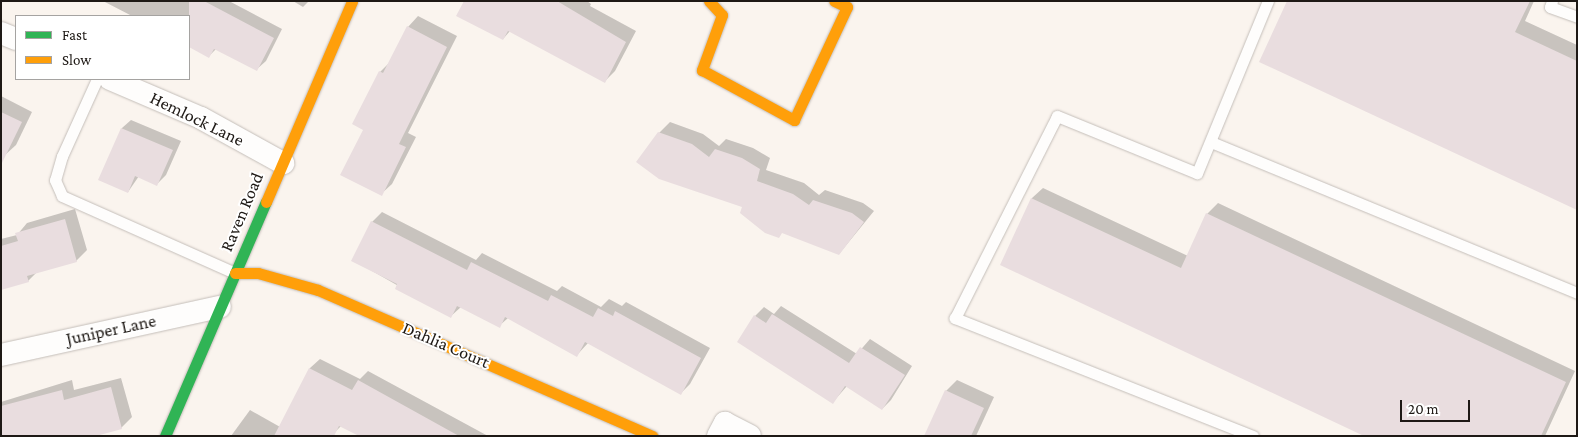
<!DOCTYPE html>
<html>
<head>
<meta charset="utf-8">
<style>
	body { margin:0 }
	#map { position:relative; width:1578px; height:437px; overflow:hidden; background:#faf4ee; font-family:"Crimson Pro",serif }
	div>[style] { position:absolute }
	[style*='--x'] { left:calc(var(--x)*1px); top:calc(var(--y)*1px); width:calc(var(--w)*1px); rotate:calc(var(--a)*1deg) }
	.shadow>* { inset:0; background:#0003 }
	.building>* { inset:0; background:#e9dddf }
	.roads { filter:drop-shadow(0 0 1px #c4beb9) drop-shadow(0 0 1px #c4beb9) }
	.lane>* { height:11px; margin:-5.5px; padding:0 5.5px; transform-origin:5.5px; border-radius:5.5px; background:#fefdfc }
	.street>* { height:22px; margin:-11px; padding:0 11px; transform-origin:11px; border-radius:11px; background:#fefdfc }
	.fast>* { height:11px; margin:-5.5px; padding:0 5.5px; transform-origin:5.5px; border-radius:5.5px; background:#30b455 }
	.slow>* { height:11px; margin:-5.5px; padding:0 5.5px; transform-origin:5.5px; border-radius:5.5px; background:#ff9f0a }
	span { translate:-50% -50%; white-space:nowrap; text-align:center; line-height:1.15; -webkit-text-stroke:4px #fff; paint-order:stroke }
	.street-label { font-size:18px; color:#1e1915 }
	.frame { position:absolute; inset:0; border:2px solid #1e1915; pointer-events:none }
	.legend { position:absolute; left:15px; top:15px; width:175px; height:65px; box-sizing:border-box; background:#fff; border:1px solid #a5a3a1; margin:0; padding:6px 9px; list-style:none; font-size:15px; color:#1e1915 }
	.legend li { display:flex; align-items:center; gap:10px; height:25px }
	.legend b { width:25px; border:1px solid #a5a3a1 }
	.scale { position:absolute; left:1400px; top:400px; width:70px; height:22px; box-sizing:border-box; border:2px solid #1e1915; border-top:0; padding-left:6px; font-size:15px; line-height:18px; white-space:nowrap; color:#1e1915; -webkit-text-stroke:4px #fff; paint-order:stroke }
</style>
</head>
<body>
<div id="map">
	<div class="shadow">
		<div style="clip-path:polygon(103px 1px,229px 1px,282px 29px,266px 61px,257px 69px,216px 49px,209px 56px,189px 46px,189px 16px,132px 16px)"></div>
		<div style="clip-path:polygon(293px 1px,309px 1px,303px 7px)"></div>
		<div style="clip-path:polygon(465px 1px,587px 1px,591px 4px,590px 6px,636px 31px,615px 71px,605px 81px,510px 31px,503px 39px)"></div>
		<div style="clip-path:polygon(1288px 1px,1534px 1px,1525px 21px,1577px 45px,1577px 209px)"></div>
		<div style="clip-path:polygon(418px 16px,457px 36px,408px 133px,416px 137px,392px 184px,381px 194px,365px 129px,380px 72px,391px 61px,408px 27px)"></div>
		<div style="clip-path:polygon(1px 96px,32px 112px,16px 145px,5px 155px,1px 153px)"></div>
		<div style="clip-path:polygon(131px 120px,181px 141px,166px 175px,157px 184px,139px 176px,128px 192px,100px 180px,122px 128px)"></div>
		<div style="clip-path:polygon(670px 122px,703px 134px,719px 146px,726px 139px,753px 148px,770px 158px,766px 170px,804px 183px,819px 195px,825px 190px,863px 203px,874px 211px,839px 254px,744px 206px,659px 133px)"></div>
		<div style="clip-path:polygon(1043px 188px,1188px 256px,1207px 214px,1218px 203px,1575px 371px,1545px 436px,1367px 436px,1002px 264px,1032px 198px)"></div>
		<div style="clip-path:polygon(75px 209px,87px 250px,76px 261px,37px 272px,28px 281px,1px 288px,1px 239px,17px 235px,27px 223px)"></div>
		<div style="clip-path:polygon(382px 212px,476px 260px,482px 253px,557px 291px,562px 286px,601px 307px,609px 299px,622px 306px,626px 302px,710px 348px,690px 384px,681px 393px,588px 343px,577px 355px,508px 318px,499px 326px,461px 307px,451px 316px,353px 260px,372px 222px)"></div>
		<div style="clip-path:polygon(781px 306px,857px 354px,870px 339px,912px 366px,891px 400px,882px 409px,847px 386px,833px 402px,755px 316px,764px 307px,774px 314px)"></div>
		<div style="clip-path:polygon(320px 359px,360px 379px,368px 371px,488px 436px,361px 436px,341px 426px,334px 433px,289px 410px,310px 368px)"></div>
		<div style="clip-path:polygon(121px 378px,132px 417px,121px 428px,1px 436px,1px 402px,72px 380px,74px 390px)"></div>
		<div style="clip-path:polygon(957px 380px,994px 397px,976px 436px,926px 436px,946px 391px)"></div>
		<div style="clip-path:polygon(250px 410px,289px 432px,288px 436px,231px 436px)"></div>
	</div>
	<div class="building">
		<div style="clip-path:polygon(189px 1px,204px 1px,274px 38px,257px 71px,214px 49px,209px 58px,189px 47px)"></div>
		<div style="clip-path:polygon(464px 1px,557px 1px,626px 42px,605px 83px,508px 31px,503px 40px,456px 16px)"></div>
		<div style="clip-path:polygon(1287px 1px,1530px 1px,1515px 32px,1577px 61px,1577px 210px,1259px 62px)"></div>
		<div style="clip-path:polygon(407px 26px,447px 47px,399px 144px,406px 147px,382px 196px,340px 175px,363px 130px,352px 124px,379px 71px,383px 73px)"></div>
		<div style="clip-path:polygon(1px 112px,22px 122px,1px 165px)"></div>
		<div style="clip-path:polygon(121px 128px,173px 150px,157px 186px,135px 176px,128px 193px,98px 180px)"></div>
		<div style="clip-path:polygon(658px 132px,692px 144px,709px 157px,715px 149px,742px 158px,760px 169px,757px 181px,793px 194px,809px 205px,813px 200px,852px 213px,864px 222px,839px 255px,782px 233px,779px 238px,765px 233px,740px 213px,742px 207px,659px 179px,636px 162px)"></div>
		<div style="clip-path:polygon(1031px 198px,1181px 268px,1206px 213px,1566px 382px,1541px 436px,1364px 436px,1000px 265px)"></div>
		<div style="clip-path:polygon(65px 219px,77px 262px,27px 276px,29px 282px,1px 290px,1px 246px,18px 241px,15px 233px)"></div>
		<div style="clip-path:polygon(371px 221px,467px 270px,471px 262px,548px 301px,551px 295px,593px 317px,598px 308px,613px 316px,615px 311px,701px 358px,681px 395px,585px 342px,577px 357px,505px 317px,500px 328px,457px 306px,451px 318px,395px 289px,397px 284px,351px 261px)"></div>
		<div style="clip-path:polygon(772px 314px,849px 363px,860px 347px,905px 375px,882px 410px,845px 386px,833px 404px,737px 342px,754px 315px,766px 323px)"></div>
		<div style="clip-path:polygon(309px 368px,352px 390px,358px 380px,459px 436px,359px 436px,339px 426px,334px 436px,274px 436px)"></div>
		<div style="clip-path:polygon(111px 387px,122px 429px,96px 436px,1px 436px,1px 406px,62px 390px,64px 400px)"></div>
		<div style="clip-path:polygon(945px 390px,984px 408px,971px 436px,924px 436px)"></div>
	</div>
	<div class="roads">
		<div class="lane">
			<div style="--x:1552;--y:1;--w:6;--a:108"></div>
			<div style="--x:1550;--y:7;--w:29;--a:20"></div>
			<div style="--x:97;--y:79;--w:85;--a:114.4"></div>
			<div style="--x:62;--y:156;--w:25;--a:106"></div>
			<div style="--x:55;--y:180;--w:17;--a:66"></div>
			<div style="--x:62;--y:196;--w:189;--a:24"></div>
			<div style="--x:1211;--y:142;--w:396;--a:22.4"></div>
			<div style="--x:1253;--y:436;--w:321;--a:-158.4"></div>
			<div style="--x:955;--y:318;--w:226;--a:-63.2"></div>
			<div style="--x:1057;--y:116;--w:151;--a:22.2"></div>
			<div style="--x:1197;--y:173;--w:186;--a:-67.6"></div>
		</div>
		<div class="street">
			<div style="--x:1;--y:33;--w:16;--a:22"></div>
			<div style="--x:110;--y:79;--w:99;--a:23.2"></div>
			<div style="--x:201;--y:118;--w:94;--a:28.8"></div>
			<div style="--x:1;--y:355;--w:224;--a:-12.4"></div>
			<div style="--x:718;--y:436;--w:15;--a:-62"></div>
			<div style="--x:725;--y:423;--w:28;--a:27"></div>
		</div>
		<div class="fast">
			<div style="--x:165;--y:436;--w:255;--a:-66.7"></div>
		</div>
		<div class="slow">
			<div style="--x:709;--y:1;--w:19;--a:47"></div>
			<div style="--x:722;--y:15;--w:59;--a:110"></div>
			<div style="--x:702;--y:70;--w:105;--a:28.5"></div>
			<div style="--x:794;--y:120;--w:125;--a:-64.9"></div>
			<div style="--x:847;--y:7;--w:14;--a:-155"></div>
			<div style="--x:266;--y:202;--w:219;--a:-66.8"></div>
			<div style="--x:235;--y:273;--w:23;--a:0"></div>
			<div style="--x:258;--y:273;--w:62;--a:15.8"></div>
			<div style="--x:318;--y:290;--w:365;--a:23.6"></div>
		</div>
	</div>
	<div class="street-label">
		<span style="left:197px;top:119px;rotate:26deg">Hemlock Lane</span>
		<span style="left:242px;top:212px;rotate:-67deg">Raven Road</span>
		<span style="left:111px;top:330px;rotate:-12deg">Juniper Lane</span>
		<span style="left:446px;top:345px;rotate:23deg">Dahlia Court</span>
	</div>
	<div class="frame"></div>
	<ul class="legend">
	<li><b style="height:6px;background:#30b455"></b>Fast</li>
	<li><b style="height:6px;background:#ff9f0a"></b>Slow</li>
	</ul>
	<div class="scale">20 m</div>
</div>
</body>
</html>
